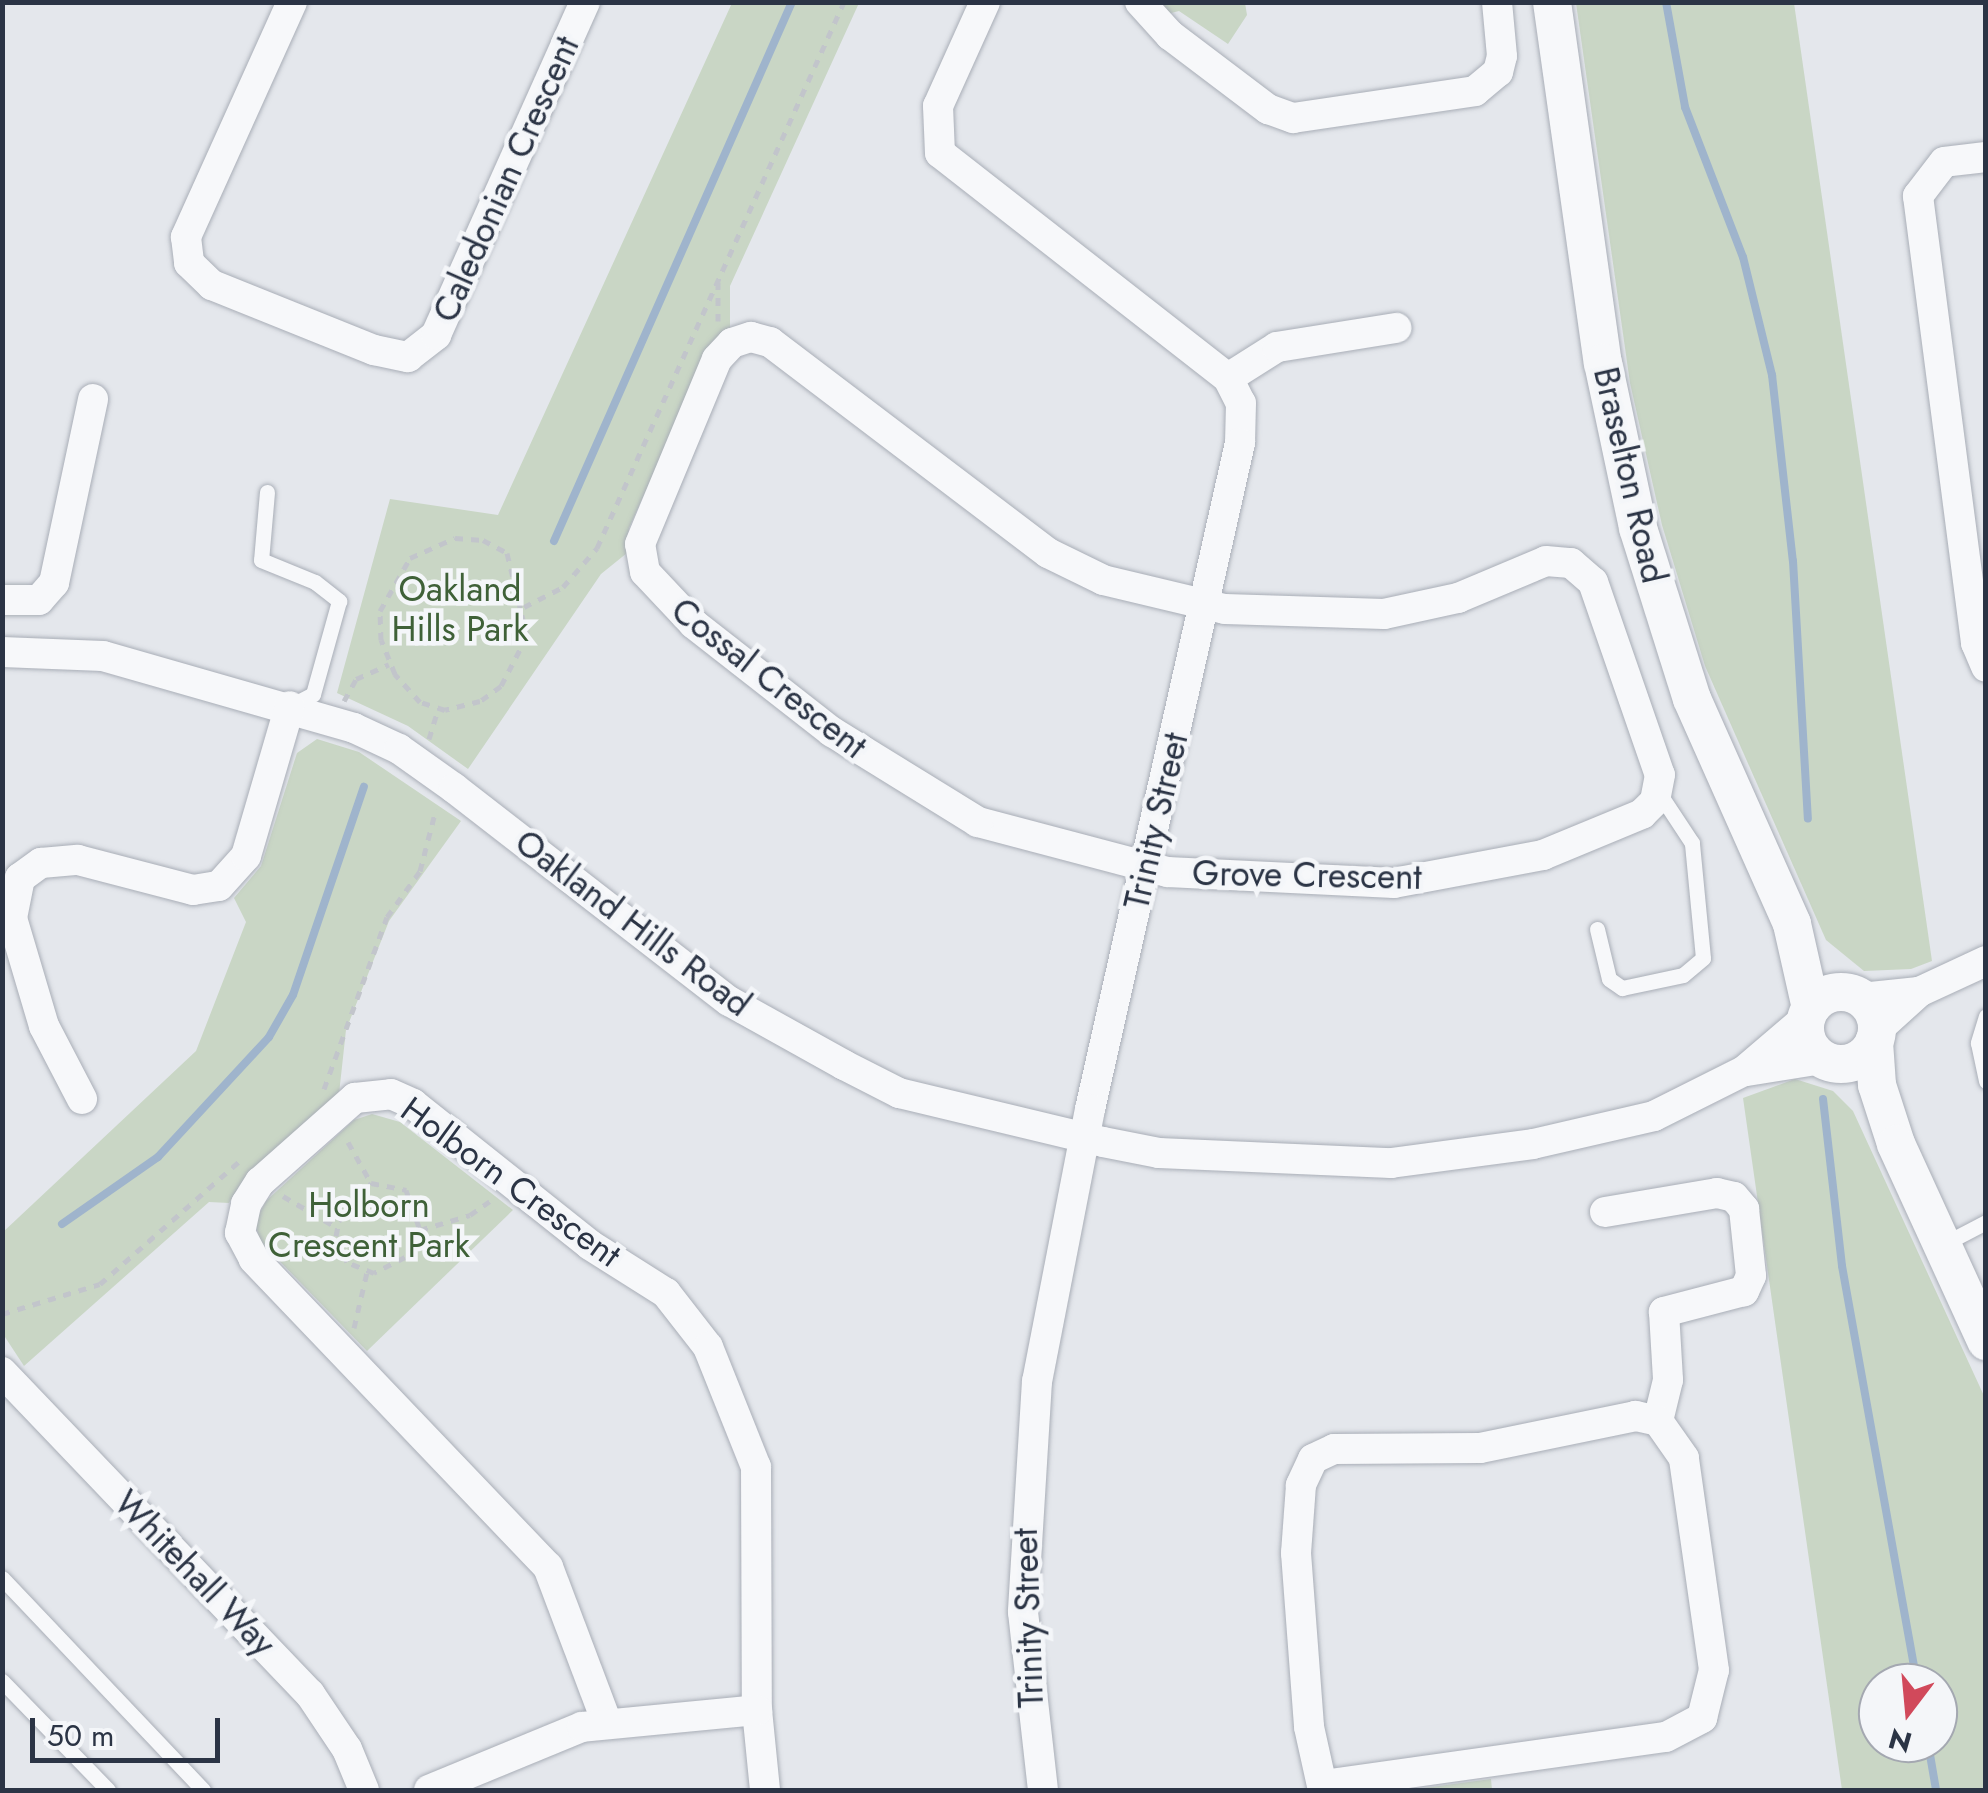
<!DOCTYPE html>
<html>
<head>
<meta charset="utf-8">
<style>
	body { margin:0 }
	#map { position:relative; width:1988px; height:1793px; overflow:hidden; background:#e4e7ec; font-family:Jost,sans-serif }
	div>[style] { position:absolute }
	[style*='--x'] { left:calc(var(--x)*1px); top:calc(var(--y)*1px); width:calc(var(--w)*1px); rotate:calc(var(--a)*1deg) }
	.green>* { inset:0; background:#c9d6c5 }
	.stream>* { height:8px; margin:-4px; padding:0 4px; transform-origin:4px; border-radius:4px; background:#9fb4cc }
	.path>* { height:5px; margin-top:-2.5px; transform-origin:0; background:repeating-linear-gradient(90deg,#c2c5cb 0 8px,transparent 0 16px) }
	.roads { filter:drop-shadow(0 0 2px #a9aeb7) drop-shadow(0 0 2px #a9aeb7) }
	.service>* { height:15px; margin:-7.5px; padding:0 7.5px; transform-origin:7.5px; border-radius:7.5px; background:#f7f8fa }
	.minor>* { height:30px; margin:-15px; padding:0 15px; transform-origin:15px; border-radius:15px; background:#f7f8fa }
	.tertiary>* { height:38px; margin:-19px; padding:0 19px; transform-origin:19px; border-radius:19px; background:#f7f8fa }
	.tertiary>.ring { margin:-19px; padding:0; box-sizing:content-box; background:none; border:38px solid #f7f8fa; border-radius:50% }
	span { translate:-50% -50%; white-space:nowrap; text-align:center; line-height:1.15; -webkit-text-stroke:9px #f4f6f9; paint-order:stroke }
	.street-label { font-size:35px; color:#2b3445 }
	.park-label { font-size:35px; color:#3f6138 }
	.frame { position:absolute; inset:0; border:5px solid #2b3445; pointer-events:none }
	.north { position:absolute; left:1858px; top:1663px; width:100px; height:100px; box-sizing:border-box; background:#f4f6f9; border:2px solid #a4a8b1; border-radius:50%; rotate:196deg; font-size:28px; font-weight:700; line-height:40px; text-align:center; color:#2b3445 }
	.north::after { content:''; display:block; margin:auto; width:35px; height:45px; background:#d1495b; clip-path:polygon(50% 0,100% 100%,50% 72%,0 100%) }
	.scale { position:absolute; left:30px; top:1718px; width:190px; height:45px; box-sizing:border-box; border:5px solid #2b3445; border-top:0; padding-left:12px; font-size:30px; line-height:35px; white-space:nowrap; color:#2b3445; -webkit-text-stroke:8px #f4f6f9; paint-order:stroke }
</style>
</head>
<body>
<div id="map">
	<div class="green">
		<div style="clip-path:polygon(732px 3px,859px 3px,730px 286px,730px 330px,710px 349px,629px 528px,627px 553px,601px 574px,468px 769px,408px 726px,337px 693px,390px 499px,498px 515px)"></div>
		<div style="clip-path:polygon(1162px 3px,1245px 3px,1247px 15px,1228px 44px,1179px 11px,1167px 14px)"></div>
		<div style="clip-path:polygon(1576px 3px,1794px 3px,1932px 961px,1911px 969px,1864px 971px,1826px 940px,1705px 666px,1662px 525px,1630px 383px)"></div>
		<div style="clip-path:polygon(317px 739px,359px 752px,461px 821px,389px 921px,346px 1030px,339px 1094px,240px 1185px,229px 1203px,209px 1202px,24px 1366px,3px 1334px,2px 1233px,196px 1051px,246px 922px,234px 898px,261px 866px,297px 753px)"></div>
		<div style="clip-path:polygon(evenodd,1795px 1079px,1833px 1091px,1853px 1111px,1985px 1398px,1985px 1790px,1842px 1790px,1743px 1098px,1795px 1079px,1878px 1683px,1938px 1683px,1938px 1743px,1878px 1743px,1878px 1683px)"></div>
		<div style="clip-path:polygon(372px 1114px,400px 1122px,513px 1210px,367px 1351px,260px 1241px,255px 1222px,266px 1201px,354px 1120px)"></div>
		<div style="clip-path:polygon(1491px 1779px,1492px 1790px,1409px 1790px)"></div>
	</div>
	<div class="stream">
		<div style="--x:1666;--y:2;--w:107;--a:79.7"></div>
		<div style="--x:1685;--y:107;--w:161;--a:68.9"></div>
		<div style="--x:1743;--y:257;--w:122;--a:76.2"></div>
		<div style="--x:1772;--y:375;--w:187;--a:83.6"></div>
		<div style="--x:1793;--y:561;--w:258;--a:86.7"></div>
		<div style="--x:554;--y:541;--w:589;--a:-66.18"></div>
		<div style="--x:1823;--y:1099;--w:168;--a:83.5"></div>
		<div style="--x:1842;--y:1266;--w:424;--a:79.8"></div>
		<div style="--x:62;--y:1224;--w:117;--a:-34.9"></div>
		<div style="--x:158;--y:1157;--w:163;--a:-47.2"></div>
		<div style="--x:269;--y:1037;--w:48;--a:-60.3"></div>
		<div style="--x:293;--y:995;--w:220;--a:-71.2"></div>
		<div style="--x:1928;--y:1743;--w:48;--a:80.3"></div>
	</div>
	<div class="path">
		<div style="--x:718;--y:321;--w:39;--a:-90"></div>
		<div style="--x:455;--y:538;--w:28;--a:4"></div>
		<div style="--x:483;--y:540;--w:27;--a:28"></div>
		<div style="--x:507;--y:553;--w:85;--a:76.5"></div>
		<div style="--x:527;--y:636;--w:56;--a:117.5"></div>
		<div style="--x:501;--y:686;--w:26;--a:144"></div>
		<div style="--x:480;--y:701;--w:36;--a:166"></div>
		<div style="--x:445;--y:710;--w:26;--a:-162"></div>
		<div style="--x:420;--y:702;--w:38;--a:-132"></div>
		<div style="--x:395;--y:674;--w:37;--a:-112"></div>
		<div style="--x:381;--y:640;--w:29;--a:-92"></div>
		<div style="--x:380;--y:611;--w:61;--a:-60.5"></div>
		<div style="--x:410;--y:558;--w:49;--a:-24"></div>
		<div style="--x:524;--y:607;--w:44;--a:-27.1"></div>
		<div style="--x:563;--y:587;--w:52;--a:-48.9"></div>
		<div style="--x:597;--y:548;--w:599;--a:-65.66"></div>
		<div style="--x:344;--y:701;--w:25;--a:-61"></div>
		<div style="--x:356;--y:679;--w:36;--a:-24"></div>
		<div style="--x:429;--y:739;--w:31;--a:-73"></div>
		<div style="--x:324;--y:1089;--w:183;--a:-69.9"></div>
		<div style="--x:387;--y:917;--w:57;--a:-54.3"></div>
		<div style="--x:420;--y:871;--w:64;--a:-75.5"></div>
		<div style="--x:348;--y:1142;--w:47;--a:60.7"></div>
		<div style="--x:371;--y:1183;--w:36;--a:11"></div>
		<div style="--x:406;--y:1190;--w:42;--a:70.7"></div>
		<div style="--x:420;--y:1230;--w:31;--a:119"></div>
		<div style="--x:405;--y:1257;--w:35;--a:153"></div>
		<div style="--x:374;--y:1273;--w:29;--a:-158"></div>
		<div style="--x:347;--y:1262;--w:28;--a:-113"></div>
		<div style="--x:336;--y:1236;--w:15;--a:-79"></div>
		<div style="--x:339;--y:1221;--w:50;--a:-49.9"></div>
		<div style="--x:283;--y:1196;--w:61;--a:30.3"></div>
		<div style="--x:420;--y:1230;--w:52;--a:-16.7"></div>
		<div style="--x:470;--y:1215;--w:24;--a:-35"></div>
		<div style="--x:2;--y:1314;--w:102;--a:-17"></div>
		<div style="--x:100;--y:1284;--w:189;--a:-41.4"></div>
		<div style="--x:354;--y:1328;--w:57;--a:-76.9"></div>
	</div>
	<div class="roads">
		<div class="service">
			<div style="--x:267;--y:492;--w:68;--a:95"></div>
			<div style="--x:261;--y:560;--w:58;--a:22.2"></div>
			<div style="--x:315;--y:582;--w:31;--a:38"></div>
			<div style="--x:339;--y:601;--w:97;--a:105.6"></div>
			<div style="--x:313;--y:694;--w:26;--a:152"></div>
			<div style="--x:1597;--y:929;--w:51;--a:76.5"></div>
			<div style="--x:1609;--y:979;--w:16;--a:35"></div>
			<div style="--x:1622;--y:988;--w:62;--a:-12"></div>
			<div style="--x:1683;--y:975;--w:26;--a:-40"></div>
			<div style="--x:1703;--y:958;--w:116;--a:-95.5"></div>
			<div style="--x:1692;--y:843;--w:60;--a:-123.4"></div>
			<div style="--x:1986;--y:1016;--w:28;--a:107"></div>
			<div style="--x:1978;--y:1043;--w:39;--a:78"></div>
			<div style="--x:1942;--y:1245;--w:50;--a:-27.6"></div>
			<div style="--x:2;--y:1578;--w:292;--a:46.5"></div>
			<div style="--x:2;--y:1681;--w:152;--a:45.8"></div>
		</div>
		<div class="minor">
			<div style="--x:292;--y:2;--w:258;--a:114.3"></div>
			<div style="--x:186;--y:237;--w:26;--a:83"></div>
			<div style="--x:189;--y:263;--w:32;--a:44"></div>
			<div style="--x:212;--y:285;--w:175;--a:21.9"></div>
			<div style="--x:374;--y:350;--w:35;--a:12"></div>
			<div style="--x:408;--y:357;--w:36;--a:-38"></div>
			<div style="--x:436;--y:335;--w:365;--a:-65.9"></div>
			<div style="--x:985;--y:2;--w:114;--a:114.3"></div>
			<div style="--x:938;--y:106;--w:47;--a:87.6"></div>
			<div style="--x:940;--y:153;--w:365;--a:38"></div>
			<div style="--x:1228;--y:378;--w:28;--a:63"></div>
			<div style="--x:1241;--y:403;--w:40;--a:91.4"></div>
			<div style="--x:1240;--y:443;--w:683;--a:102.69"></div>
			<div style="--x:1090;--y:1109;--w:277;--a:101"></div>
			<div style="--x:1037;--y:1381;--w:231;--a:93.5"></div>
			<div style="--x:1023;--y:1612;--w:179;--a:83.6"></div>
			<div style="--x:1140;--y:2;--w:45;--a:47.7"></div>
			<div style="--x:1170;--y:35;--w:123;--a:37.1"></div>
			<div style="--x:1268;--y:109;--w:27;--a:20"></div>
			<div style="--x:1293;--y:118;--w:184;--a:-8.4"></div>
			<div style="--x:1475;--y:91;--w:30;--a:-40"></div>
			<div style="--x:1498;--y:72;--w:16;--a:-76"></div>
			<div style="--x:1502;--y:56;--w:54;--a:-95.3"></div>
			<div style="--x:1986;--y:157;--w:42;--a:173.2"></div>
			<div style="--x:1944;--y:162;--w:43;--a:127.4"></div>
			<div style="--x:1918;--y:196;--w:451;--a:82.6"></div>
			<div style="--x:1976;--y:643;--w:26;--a:67"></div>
			<div style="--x:751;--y:337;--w:20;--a:15"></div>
			<div style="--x:770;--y:342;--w:349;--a:37.2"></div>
			<div style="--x:1048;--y:553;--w:61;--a:26.1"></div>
			<div style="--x:1103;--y:580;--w:125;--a:13.4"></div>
			<div style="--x:1225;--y:609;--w:159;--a:1.8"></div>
			<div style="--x:1384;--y:614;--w:76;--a:-12.2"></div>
			<div style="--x:1458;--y:598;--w:95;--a:-22.8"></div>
			<div style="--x:1546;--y:561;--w:25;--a:5"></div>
			<div style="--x:1571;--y:563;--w:29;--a:41"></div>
			<div style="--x:1593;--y:582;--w:204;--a:70.9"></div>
			<div style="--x:1660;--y:775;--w:26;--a:101"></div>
			<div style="--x:1655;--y:801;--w:18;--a:135"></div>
			<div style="--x:1642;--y:814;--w:107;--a:157.5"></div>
			<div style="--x:1543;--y:855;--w:152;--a:169.4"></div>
			<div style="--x:1394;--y:883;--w:227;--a:-177.2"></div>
			<div style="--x:1167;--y:872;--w:196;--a:-165.2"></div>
			<div style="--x:978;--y:822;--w:172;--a:-148.3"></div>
			<div style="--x:832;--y:732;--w:175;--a:-142"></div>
			<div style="--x:694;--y:624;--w:71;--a:-133.3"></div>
			<div style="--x:645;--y:572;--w:28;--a:-100"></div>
			<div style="--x:640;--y:544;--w:200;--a:-67.4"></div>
			<div style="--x:717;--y:359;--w:22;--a:-47"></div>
			<div style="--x:732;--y:343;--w:20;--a:-18"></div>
			<div style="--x:1228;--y:378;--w:58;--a:-32.3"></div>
			<div style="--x:1277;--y:347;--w:121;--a:-9.1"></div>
			<div style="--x:2;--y:600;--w:37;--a:0"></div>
			<div style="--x:39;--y:600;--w:23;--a:-49"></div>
			<div style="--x:54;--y:583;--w:188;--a:-78"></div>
			<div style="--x:2;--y:652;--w:101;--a:2.3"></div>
			<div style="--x:103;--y:656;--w:261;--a:16"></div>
			<div style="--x:354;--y:728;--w:50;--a:25"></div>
			<div style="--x:399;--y:749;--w:67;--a:35.3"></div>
			<div style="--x:454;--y:788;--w:348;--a:37.8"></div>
			<div style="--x:729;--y:1001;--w:132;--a:29.1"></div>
			<div style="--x:844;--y:1065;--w:62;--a:27"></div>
			<div style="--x:899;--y:1093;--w:210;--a:13.5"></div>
			<div style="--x:1103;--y:1142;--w:57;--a:11.1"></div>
			<div style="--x:1159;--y:1153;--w:232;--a:2.5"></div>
			<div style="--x:1391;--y:1163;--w:143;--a:-7.6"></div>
			<div style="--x:1533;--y:1144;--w:124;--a:-13"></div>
			<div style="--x:1654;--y:1116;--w:101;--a:-26.6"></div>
			<div style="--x:1744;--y:1071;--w:82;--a:-40.5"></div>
			<div style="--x:1861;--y:998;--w:58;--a:-5.9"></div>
			<div style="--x:1877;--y:1030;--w:57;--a:-42.1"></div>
			<div style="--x:1919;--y:992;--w:74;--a:-24.8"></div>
			<div style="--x:1747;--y:1071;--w:76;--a:-9.1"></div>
			<div style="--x:82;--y:1099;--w:82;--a:-117.5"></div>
			<div style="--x:44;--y:1026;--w:113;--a:-106.5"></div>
			<div style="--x:12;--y:918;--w:41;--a:-78.7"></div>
			<div style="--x:20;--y:878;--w:26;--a:-36"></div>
			<div style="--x:41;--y:863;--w:37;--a:-5"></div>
			<div style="--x:78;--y:860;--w:119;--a:14.6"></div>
			<div style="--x:193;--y:890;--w:26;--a:-9"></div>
			<div style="--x:219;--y:886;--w:40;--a:-48"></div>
			<div style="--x:246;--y:856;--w:156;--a:-73.7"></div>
			<div style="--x:1605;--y:1212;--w:114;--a:-9.6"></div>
			<div style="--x:1717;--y:1193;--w:17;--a:13"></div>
			<div style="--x:1734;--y:1197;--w:16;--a:50"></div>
			<div style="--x:1744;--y:1209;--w:67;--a:84"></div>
			<div style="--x:1751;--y:1276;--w:17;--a:115"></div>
			<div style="--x:1744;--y:1291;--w:83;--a:165.3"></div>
			<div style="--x:1664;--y:1312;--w:68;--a:86.6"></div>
			<div style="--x:1668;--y:1380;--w:42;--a:103.7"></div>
			<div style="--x:2;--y:1372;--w:446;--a:46.3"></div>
			<div style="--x:310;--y:1694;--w:66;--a:56.1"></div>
			<div style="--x:347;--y:1749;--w:44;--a:67.5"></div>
			<div style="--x:607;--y:1723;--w:167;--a:-110.7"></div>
			<div style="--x:548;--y:1567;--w:426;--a:-133.7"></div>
			<div style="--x:254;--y:1259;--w:30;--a:-118"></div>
			<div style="--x:240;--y:1233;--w:30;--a:-78"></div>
			<div style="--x:246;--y:1204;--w:26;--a:-58"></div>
			<div style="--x:260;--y:1182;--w:127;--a:-41.5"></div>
			<div style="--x:355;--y:1098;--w:36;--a:-6"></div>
			<div style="--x:391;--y:1094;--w:24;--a:24"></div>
			<div style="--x:413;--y:1104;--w:226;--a:38.5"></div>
			<div style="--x:590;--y:1245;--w:90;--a:32.3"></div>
			<div style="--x:666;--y:1293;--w:68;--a:52.1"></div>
			<div style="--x:708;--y:1347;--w:129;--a:68.2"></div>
			<div style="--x:756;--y:1467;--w:243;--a:89.8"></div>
			<div style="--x:757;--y:1710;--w:80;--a:84.3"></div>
			<div style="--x:1323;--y:1785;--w:346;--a:-8"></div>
			<div style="--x:1666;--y:1737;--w:41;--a:-27.8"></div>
			<div style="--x:1702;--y:1718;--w:49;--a:-76"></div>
			<div style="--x:1714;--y:1670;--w:214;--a:-98.1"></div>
			<div style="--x:1684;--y:1458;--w:45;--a:-125.1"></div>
			<div style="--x:1658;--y:1421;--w:23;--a:-167"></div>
			<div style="--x:1636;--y:1416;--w:159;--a:168.4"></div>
			<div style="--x:1480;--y:1448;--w:146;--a:179.6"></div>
			<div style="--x:1334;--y:1449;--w:23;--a:155"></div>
			<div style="--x:1313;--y:1459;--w:29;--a:115"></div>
			<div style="--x:1301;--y:1485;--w:68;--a:94.2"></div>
			<div style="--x:1296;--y:1553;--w:174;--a:85.7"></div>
			<div style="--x:1309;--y:1727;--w:65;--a:77.5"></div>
			<div style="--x:429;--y:1790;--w:165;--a:-22.4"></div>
			<div style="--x:582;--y:1727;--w:176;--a:-5.5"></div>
		</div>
		<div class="tertiary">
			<div style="--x:1552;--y:2;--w:365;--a:82"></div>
			<div style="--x:1603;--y:363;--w:169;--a:78"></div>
			<div style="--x:1638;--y:528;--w:179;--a:72.5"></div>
			<div style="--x:1692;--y:699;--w:246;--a:66"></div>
			<div style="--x:1792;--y:924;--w:86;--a:77.3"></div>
			<div class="ring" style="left:1805px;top:992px;width:34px;height:34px"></div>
			<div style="--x:1874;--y:1042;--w:43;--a:86"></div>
			<div style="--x:1877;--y:1085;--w:62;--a:72.1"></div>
			<div style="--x:1896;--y:1144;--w:217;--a:65.4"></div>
		</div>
	</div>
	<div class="street-label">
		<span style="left:506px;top:179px;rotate:-66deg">Caledonian Crescent</span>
		<span style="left:1630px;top:475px;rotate:77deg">Braselton Road</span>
		<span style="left:769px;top:678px;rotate:38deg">Cossal Crescent</span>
		<span style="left:1156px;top:821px;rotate:-77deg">Trinity Street</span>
		<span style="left:1307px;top:875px;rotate:1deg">Grove Crescent</span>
		<span style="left:633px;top:923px;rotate:37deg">Oakland Hills Road</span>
		<span style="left:511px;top:1182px;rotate:36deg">Holborn Crescent</span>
		<span style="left:195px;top:1573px;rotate:46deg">Whitehall Way</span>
		<span style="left:1028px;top:1618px;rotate:-92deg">Trinity Street</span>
	</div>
	<div class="park-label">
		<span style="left:460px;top:609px">Oakland<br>Hills Park</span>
		<span style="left:369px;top:1225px">Holborn<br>Crescent Park</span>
	</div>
	<div class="frame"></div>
	<div class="north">N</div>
	<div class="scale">50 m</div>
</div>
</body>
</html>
